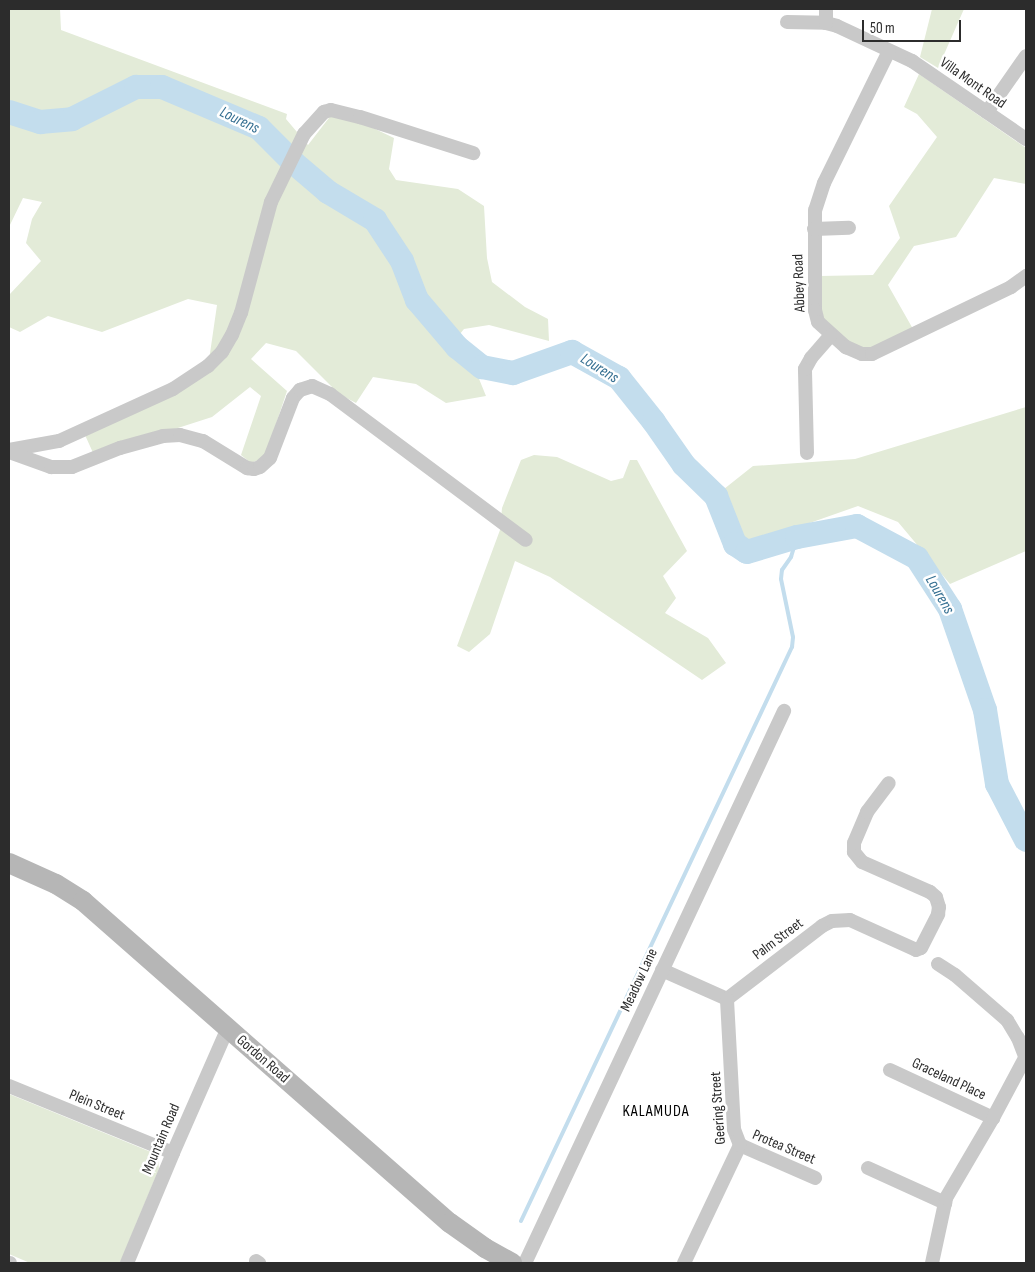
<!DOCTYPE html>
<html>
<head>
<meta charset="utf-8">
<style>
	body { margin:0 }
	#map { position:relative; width:1035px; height:1272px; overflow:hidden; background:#fff; font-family:"Sofia Sans Condensed",sans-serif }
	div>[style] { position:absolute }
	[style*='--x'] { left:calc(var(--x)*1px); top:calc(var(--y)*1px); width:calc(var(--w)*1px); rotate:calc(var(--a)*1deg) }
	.green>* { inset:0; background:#e3ebd8 }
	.stream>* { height:4px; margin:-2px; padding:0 2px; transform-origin:2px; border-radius:2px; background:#c3dded }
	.river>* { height:24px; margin:-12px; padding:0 12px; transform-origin:12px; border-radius:12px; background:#c3dded }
	.street>* { height:14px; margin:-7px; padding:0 7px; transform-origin:7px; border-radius:7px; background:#c9c9c9 }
	.secondary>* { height:20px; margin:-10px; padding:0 10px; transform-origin:10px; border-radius:10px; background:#b6b6b6 }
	span { translate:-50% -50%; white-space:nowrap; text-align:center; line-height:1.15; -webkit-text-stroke:5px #fff; paint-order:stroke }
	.street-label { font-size:15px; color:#2c2c2c }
	.water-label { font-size:16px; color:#367092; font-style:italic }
	.neighbourhood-label { font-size:16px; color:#000; letter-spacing:1px }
	.frame { position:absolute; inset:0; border:10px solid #2c2c2c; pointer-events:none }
	.scale { position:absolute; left:862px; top:20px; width:99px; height:22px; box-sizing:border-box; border:2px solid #2c2c2c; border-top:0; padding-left:6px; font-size:15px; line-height:18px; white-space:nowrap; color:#2c2c2c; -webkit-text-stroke:4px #fff; paint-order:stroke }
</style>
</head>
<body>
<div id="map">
	<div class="green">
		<div style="clip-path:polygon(9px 9px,60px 9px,61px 30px,287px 114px,286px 119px,308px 145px,332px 114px,371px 127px,394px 138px,389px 169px,396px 180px,458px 189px,484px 206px,487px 258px,492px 282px,525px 307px,548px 319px,549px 341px,489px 325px,464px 329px,446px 351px,475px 369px,486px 396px,446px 403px,416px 384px,373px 377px,356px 403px,339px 394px,296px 351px,266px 343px,251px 359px,287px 391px,265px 457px,251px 463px,241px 455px,261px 396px,250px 387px,212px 417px,94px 455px,85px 435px,207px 374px,217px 305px,188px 299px,102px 332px,48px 316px,20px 332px,9px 327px,9px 295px,41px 261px,26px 243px,32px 219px,42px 202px,23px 198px,9px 227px)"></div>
		<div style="clip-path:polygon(932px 9px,964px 9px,938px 68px,920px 57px)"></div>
		<div style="clip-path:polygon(919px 74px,1026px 148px,1026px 184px,994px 178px,956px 237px,914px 246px,888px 285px,913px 329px,871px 350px,854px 347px,821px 316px,820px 276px,873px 275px,900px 238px,889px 206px,937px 137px,917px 114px,904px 107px)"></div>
		<div style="clip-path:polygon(1026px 407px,1026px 551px,950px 584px,898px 522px,858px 506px,761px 540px,745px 542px,730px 516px,724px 489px,753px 466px,855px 459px)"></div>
		<div style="clip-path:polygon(534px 455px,557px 457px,611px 481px,623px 478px,630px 460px,637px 460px,687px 551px,663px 576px,676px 598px,665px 613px,708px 638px,726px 663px,702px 680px,550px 577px,515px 561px,490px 634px,469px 652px,457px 646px,500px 530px,502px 508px,521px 460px)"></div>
		<div style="clip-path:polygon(9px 1094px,151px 1152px,158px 1159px,159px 1169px,120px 1263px,30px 1263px,9px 1254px)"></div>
	</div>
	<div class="stream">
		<div style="--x:521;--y:1221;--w:635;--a:-64.73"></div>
		<div style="--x:792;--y:647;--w:10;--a:-84"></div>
		<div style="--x:793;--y:637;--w:59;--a:-101.7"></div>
		<div style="--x:781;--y:579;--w:9;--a:-84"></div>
		<div style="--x:782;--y:570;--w:16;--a:-55"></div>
		<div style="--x:791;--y:557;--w:21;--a:-73"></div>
	</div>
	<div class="river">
		<div style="--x:9;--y:112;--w:33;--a:18"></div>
		<div style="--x:40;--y:122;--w:32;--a:-5"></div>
		<div style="--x:72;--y:119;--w:72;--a:-26.6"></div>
		<div style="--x:136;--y:87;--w:26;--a:0"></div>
		<div style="--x:162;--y:87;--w:105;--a:22.9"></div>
		<div style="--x:259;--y:128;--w:49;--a:45"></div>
		<div style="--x:294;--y:163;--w:45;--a:40.5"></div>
		<div style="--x:328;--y:192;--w:55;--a:30.8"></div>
		<div style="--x:375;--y:220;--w:49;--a:56.6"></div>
		<div style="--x:402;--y:261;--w:42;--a:69"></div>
		<div style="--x:417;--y:300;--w:62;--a:49.6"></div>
		<div style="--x:457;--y:347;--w:32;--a:39"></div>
		<div style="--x:482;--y:367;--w:32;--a:11"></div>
		<div style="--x:513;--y:373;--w:63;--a:-19.6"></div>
		<div style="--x:572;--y:352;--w:54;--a:29"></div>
		<div style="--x:619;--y:378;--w:56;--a:51.5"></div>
		<div style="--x:654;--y:422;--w:52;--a:55.1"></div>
		<div style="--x:684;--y:465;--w:45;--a:44.1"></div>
		<div style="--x:716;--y:496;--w:52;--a:68.4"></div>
		<div style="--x:735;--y:544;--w:14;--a:34"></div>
		<div style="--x:747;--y:552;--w:52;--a:-16.7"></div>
		<div style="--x:797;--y:537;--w:61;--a:-10.4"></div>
		<div style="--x:857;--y:526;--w:68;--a:28.1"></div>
		<div style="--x:917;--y:558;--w:61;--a:57.1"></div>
		<div style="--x:950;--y:609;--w:107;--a:70.9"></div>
		<div style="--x:985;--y:710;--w:75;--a:80.8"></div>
		<div style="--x:997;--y:784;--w:63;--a:62.6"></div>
	</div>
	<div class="street">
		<div style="--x:787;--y:22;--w:39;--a:1"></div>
		<div style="--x:826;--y:23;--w:11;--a:15"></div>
		<div style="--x:837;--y:26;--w:83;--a:25"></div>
		<div style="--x:912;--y:61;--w:138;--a:34.4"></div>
		<div style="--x:826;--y:23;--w:14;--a:-90"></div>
		<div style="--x:889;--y:51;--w:147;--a:116.2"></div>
		<div style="--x:824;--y:183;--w:28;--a:108"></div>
		<div style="--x:815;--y:210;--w:100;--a:90"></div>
		<div style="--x:815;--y:310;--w:12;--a:76"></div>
		<div style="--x:818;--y:322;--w:38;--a:42"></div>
		<div style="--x:846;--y:347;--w:17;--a:24"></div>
		<div style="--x:862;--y:354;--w:10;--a:0"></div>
		<div style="--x:872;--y:354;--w:154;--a:-25.7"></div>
		<div style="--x:1011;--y:287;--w:19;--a:-36"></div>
		<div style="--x:987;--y:112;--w:68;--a:-55.1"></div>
		<div style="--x:814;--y:229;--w:35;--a:-2"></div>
		<div style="--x:9;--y:450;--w:51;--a:-10.2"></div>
		<div style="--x:59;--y:441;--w:125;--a:-24.5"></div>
		<div style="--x:173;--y:389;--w:42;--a:-33.3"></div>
		<div style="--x:208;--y:366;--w:20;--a:-45"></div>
		<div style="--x:222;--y:352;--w:20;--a:-60"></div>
		<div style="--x:232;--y:335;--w:24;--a:-68"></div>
		<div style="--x:241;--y:313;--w:115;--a:-74.9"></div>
		<div style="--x:271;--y:202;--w:76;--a:-64.1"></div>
		<div style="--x:304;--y:134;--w:30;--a:-48"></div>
		<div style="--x:324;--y:112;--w:7;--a:-16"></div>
		<div style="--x:331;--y:110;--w:30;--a:14"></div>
		<div style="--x:360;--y:117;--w:119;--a:17.7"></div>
		<div style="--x:9;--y:452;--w:45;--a:19.7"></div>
		<div style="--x:51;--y:467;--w:21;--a:0"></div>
		<div style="--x:72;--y:467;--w:52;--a:-21.6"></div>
		<div style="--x:120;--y:448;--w:45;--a:-15.6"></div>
		<div style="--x:163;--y:436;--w:17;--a:-3"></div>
		<div style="--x:180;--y:435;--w:24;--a:15"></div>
		<div style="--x:203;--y:441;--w:52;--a:31.5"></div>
		<div style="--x:247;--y:468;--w:7;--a:8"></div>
		<div style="--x:254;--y:469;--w:6;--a:-18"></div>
		<div style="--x:260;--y:467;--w:13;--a:-42"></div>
		<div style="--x:270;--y:458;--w:64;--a:-69"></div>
		<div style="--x:293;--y:398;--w:11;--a:-49"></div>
		<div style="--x:300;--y:390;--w:13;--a:-18"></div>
		<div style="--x:312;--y:386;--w:20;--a:24"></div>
		<div style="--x:330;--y:394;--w:244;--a:36.7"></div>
		<div style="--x:807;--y:453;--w:84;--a:-91.4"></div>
		<div style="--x:805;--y:369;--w:13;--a:-61"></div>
		<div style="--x:811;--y:358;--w:30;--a:-49"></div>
		<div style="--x:938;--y:964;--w:20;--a:33"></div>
		<div style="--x:955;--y:975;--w:69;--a:40.9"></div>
		<div style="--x:1007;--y:1020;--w:21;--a:59"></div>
		<div style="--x:1018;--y:1038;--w:22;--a:69"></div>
		<div style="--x:662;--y:970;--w:71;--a:24"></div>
		<div style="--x:727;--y:999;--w:120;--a:-37.5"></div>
		<div style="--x:822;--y:926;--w:11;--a:-27"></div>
		<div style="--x:832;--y:921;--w:18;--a:-3"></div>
		<div style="--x:850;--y:920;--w:72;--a:24.4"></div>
		<div style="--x:916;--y:950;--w:5;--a:-22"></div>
		<div style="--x:921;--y:948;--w:38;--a:-63"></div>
		<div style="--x:938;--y:914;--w:7;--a:-82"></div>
		<div style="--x:939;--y:907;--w:10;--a:-107"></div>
		<div style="--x:936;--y:897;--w:8;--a:-140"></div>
		<div style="--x:930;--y:892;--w:74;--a:-156.2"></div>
		<div style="--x:862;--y:862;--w:13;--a:-129"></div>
		<div style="--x:854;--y:852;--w:9;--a:-90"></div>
		<div style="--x:854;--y:843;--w:34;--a:-67"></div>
		<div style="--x:867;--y:812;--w:36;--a:-53"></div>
		<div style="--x:890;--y:1070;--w:114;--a:25"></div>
		<div style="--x:9;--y:1086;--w:177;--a:22.2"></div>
		<div style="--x:740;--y:1145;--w:82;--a:23.7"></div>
		<div style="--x:868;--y:1168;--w:85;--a:24.4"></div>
		<div style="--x:256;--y:1261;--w:4;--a:34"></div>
		<div style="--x:9;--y:1263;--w:1;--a:0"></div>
		<div style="--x:127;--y:1263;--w:119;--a:-67.3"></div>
		<div style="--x:173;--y:1153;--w:137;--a:-66.3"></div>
		<div style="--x:525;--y:1263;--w:610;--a:-64.86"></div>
		<div style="--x:684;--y:1263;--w:131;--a:-64.6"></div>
		<div style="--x:740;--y:1145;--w:17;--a:-111"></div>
		<div style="--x:734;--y:1129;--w:130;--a:-93.1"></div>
		<div style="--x:932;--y:1263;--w:66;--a:-77.8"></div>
		<div style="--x:946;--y:1198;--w:93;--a:-59.6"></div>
		<div style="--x:993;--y:1118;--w:68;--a:-61.9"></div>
	</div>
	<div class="secondary">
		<div style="--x:9;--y:863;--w:51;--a:24.1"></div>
		<div style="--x:56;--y:884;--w:32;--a:32"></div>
		<div style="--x:83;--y:901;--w:488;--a:41.3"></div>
		<div style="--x:450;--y:1223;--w:43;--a:35.5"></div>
		<div style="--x:485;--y:1248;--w:31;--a:29"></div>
	</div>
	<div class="street-label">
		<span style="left:973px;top:83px;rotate:35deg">Villa Mont Road</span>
		<span style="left:799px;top:283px;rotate:-92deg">Abbey Road</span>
		<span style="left:778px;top:939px;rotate:-37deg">Palm Street</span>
		<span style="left:639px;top:980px;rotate:-65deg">Meadow Lane</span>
		<span style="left:263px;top:1059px;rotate:41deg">Gordon Road</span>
		<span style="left:949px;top:1079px;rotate:25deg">Graceland Place</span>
		<span style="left:97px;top:1105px;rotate:22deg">Plein Street</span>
		<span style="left:718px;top:1108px;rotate:-94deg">Geering Street</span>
		<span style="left:161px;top:1139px;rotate:-67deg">Mountain Road</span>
		<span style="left:784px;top:1147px;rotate:23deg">Protea Street</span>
	</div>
	<div class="water-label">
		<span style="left:239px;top:121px;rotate:26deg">Lourens</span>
		<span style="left:599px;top:369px;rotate:32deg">Lourens</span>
		<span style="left:939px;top:595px;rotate:60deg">Lourens</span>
	</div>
	<div class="neighbourhood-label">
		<span style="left:656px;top:1112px">KALAMUDA</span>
	</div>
	<div class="frame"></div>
	<div class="scale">50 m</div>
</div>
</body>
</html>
